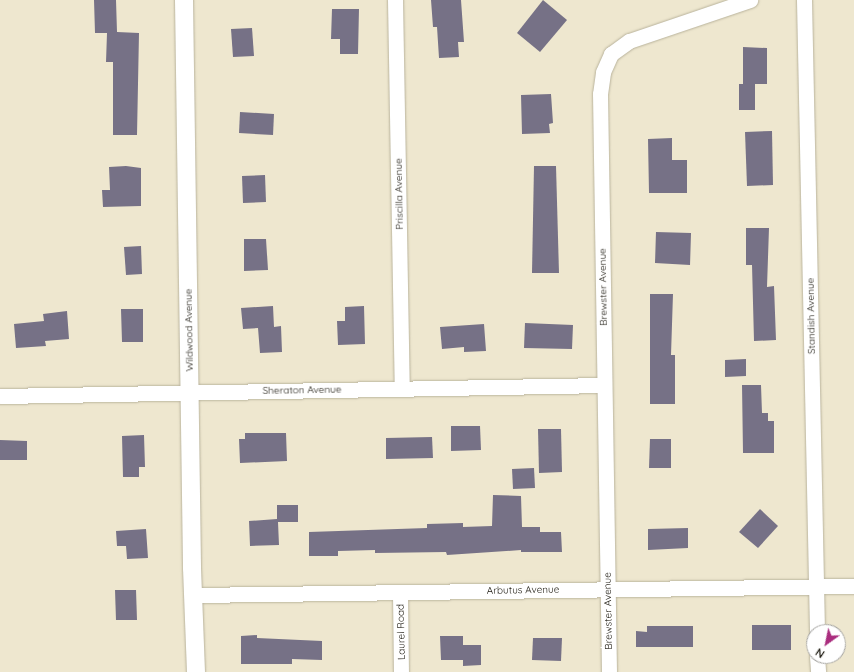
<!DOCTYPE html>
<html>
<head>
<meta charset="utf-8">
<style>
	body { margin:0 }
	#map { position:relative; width:854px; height:672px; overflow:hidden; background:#eee7cf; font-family:Quicksand,sans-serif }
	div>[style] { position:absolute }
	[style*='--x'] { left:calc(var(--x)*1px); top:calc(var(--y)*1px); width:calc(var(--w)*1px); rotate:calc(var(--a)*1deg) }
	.building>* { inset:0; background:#767186 }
	.roads { filter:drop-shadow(0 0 1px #b9b39c) drop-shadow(0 0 1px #b9b39c) }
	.minor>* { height:15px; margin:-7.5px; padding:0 7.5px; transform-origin:7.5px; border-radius:7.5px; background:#fff }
	.tertiary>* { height:18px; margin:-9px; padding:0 9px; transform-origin:9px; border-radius:9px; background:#fff }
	span { translate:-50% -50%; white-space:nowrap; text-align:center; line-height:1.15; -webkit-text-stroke:3px #fff; paint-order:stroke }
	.street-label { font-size:10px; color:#242118 }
	.north { position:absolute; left:806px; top:624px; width:40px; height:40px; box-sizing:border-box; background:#fff; border:1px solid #a7a6a3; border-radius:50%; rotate:213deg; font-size:11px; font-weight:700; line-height:16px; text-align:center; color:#242118 }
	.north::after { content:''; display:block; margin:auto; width:14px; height:18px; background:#aa2d7e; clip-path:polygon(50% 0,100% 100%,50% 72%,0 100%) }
</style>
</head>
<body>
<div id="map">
	<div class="building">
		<div style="clip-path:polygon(94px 0,116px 0,117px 32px,139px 33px,137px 135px,113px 135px,113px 62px,106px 62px,107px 33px,95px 33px)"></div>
		<div style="clip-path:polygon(431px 0,461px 0,464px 42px,458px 42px,459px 57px,439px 58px,437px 27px,433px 27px)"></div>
		<div style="clip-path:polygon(543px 0,567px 20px,540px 52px,517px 33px)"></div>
		<div style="clip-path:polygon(332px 9px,359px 9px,358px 54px,340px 54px,340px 39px,331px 39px)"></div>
		<div style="clip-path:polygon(252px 28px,254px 56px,233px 57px,231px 29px)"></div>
		<div style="clip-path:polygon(743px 47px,767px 48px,767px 84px,743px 84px)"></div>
		<div style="clip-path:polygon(739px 84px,755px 84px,755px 110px,739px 110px)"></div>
		<div style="clip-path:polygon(551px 94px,553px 123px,549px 124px,550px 133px,522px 134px,521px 95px)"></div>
		<div style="clip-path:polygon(240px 112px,274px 114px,273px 135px,239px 133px)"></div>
		<div style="clip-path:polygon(772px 131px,773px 185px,747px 186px,745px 132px)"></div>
		<div style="clip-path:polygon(672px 138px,672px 160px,687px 160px,687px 193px,649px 193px,648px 139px)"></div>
		<div style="clip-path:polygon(126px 166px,141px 168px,141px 206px,103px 207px,102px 190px,110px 190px,109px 167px)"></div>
		<div style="clip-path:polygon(534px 166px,556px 166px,559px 273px,532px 273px)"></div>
		<div style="clip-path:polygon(265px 175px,266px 202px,243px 203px,242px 176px)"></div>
		<div style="clip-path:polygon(746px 228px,769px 228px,767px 287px,774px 286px,776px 340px,754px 341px,752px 265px,746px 265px)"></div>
		<div style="clip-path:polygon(656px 232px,691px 233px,690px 265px,655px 263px)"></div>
		<div style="clip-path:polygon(244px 239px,266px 239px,268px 270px,244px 271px)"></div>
		<div style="clip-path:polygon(141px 246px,142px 274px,126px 275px,124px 247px)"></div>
		<div style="clip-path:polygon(650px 294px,673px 294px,671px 355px,675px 355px,675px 404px,650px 404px)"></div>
		<div style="clip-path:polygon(273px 306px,274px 327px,281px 326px,282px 352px,260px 353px,258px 328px,243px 329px,241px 308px)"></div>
		<div style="clip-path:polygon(364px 306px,365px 344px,338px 345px,337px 321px,345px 321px,345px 307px)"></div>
		<div style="clip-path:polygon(121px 309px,143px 309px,143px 342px,122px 342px)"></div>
		<div style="clip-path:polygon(67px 311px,69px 339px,45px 341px,46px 346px,16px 348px,14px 324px,44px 321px,43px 314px)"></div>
		<div style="clip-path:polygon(525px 323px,573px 325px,572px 349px,524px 348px)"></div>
		<div style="clip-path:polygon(484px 324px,486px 351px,464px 352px,464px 347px,442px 349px,440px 327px)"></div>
		<div style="clip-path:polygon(746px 359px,746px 376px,725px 377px,725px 360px)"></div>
		<div style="clip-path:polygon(742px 385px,761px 385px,762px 413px,768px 413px,768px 421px,774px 421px,774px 453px,743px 453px)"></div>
		<div style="clip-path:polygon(451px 426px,480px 426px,481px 450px,451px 451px)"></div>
		<div style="clip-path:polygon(538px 429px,561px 429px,562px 472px,539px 473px)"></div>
		<div style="clip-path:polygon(245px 433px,286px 433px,287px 461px,240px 463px,239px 439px,245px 439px)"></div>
		<div style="clip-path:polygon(144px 435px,145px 467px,139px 467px,139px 477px,123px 477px,122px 436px)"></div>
		<div style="clip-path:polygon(432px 437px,433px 458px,386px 459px,386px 438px)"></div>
		<div style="clip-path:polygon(650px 439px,671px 439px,671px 468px,649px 468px)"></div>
		<div style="clip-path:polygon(0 440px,27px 441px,27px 460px,0 460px)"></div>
		<div style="clip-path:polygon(534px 468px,535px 488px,513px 489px,512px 469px)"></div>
		<div style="clip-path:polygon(493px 495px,521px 496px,522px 527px,540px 527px,540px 532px,561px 532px,562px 552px,521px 552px,521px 550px,447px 555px,446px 552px,375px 553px,375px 550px,338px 551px,338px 556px,309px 556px,309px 532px,427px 528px,427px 524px,463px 523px,463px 527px,492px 526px)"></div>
		<div style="clip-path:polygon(277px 505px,298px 505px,298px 522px,278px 522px,279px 545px,250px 546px,249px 521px,277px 519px)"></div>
		<div style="clip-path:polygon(760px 509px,778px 526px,758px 548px,739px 532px)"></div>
		<div style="clip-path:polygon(688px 528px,688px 548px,648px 550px,648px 529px)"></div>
		<div style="clip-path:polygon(146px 529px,148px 558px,127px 559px,126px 546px,117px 546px,116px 531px)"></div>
		<div style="clip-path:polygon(115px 590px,136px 590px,137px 620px,116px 620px)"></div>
		<div style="clip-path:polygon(752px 625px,791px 625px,791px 650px,752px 650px)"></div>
		<div style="clip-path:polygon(647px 626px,693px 626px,693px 647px,636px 647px,636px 631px,647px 632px)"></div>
		<div style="clip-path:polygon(257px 635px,257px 638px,322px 641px,322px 660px,292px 659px,292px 664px,241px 664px,241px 636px)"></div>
		<div style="clip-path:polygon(440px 636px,463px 636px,463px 645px,481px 645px,481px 665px,463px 666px,463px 660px,441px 660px)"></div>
		<div style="clip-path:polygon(533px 638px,562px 638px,561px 661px,532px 660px)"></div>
	</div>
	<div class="roads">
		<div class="minor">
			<div style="--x:395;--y:0;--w:389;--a:89"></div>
			<div style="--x:804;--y:0;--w:632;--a:88.82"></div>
			<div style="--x:0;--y:396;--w:604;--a:-1.04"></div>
			<div style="--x:400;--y:592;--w:80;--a:89.3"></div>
			<div style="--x:193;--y:595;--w:661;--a:-0.78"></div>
			<div style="--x:817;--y:656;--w:16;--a:86"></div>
			<div style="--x:609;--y:672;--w:578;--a:-90.89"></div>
			<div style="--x:600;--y:94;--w:22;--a:-82"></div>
			<div style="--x:603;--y:72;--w:20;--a:-66"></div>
			<div style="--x:611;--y:54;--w:22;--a:-36"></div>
			<div style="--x:629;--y:41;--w:128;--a:-18.7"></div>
		</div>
		<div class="tertiary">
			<div style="--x:184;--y:0;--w:568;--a:89.19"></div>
			<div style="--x:192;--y:568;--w:104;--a:87.8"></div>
		</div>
	</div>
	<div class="street-label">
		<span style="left:399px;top:194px;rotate:-91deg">Priscilla Avenue</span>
		<span style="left:603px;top:287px;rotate:-91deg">Brewster Avenue</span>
		<span style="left:811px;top:316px;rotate:-91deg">Standish Avenue</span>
		<span style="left:189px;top:330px;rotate:-91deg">Wildwood Avenue</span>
		<span style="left:302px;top:390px;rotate:-1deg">Sheraton Avenue</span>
		<span style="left:523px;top:590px;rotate:-1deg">Arbutus Avenue</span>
		<span style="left:608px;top:611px;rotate:-91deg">Brewster Avenue</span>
		<span style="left:401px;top:632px;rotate:-91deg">Laurel Road</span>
	</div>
	<div class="north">N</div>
</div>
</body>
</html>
